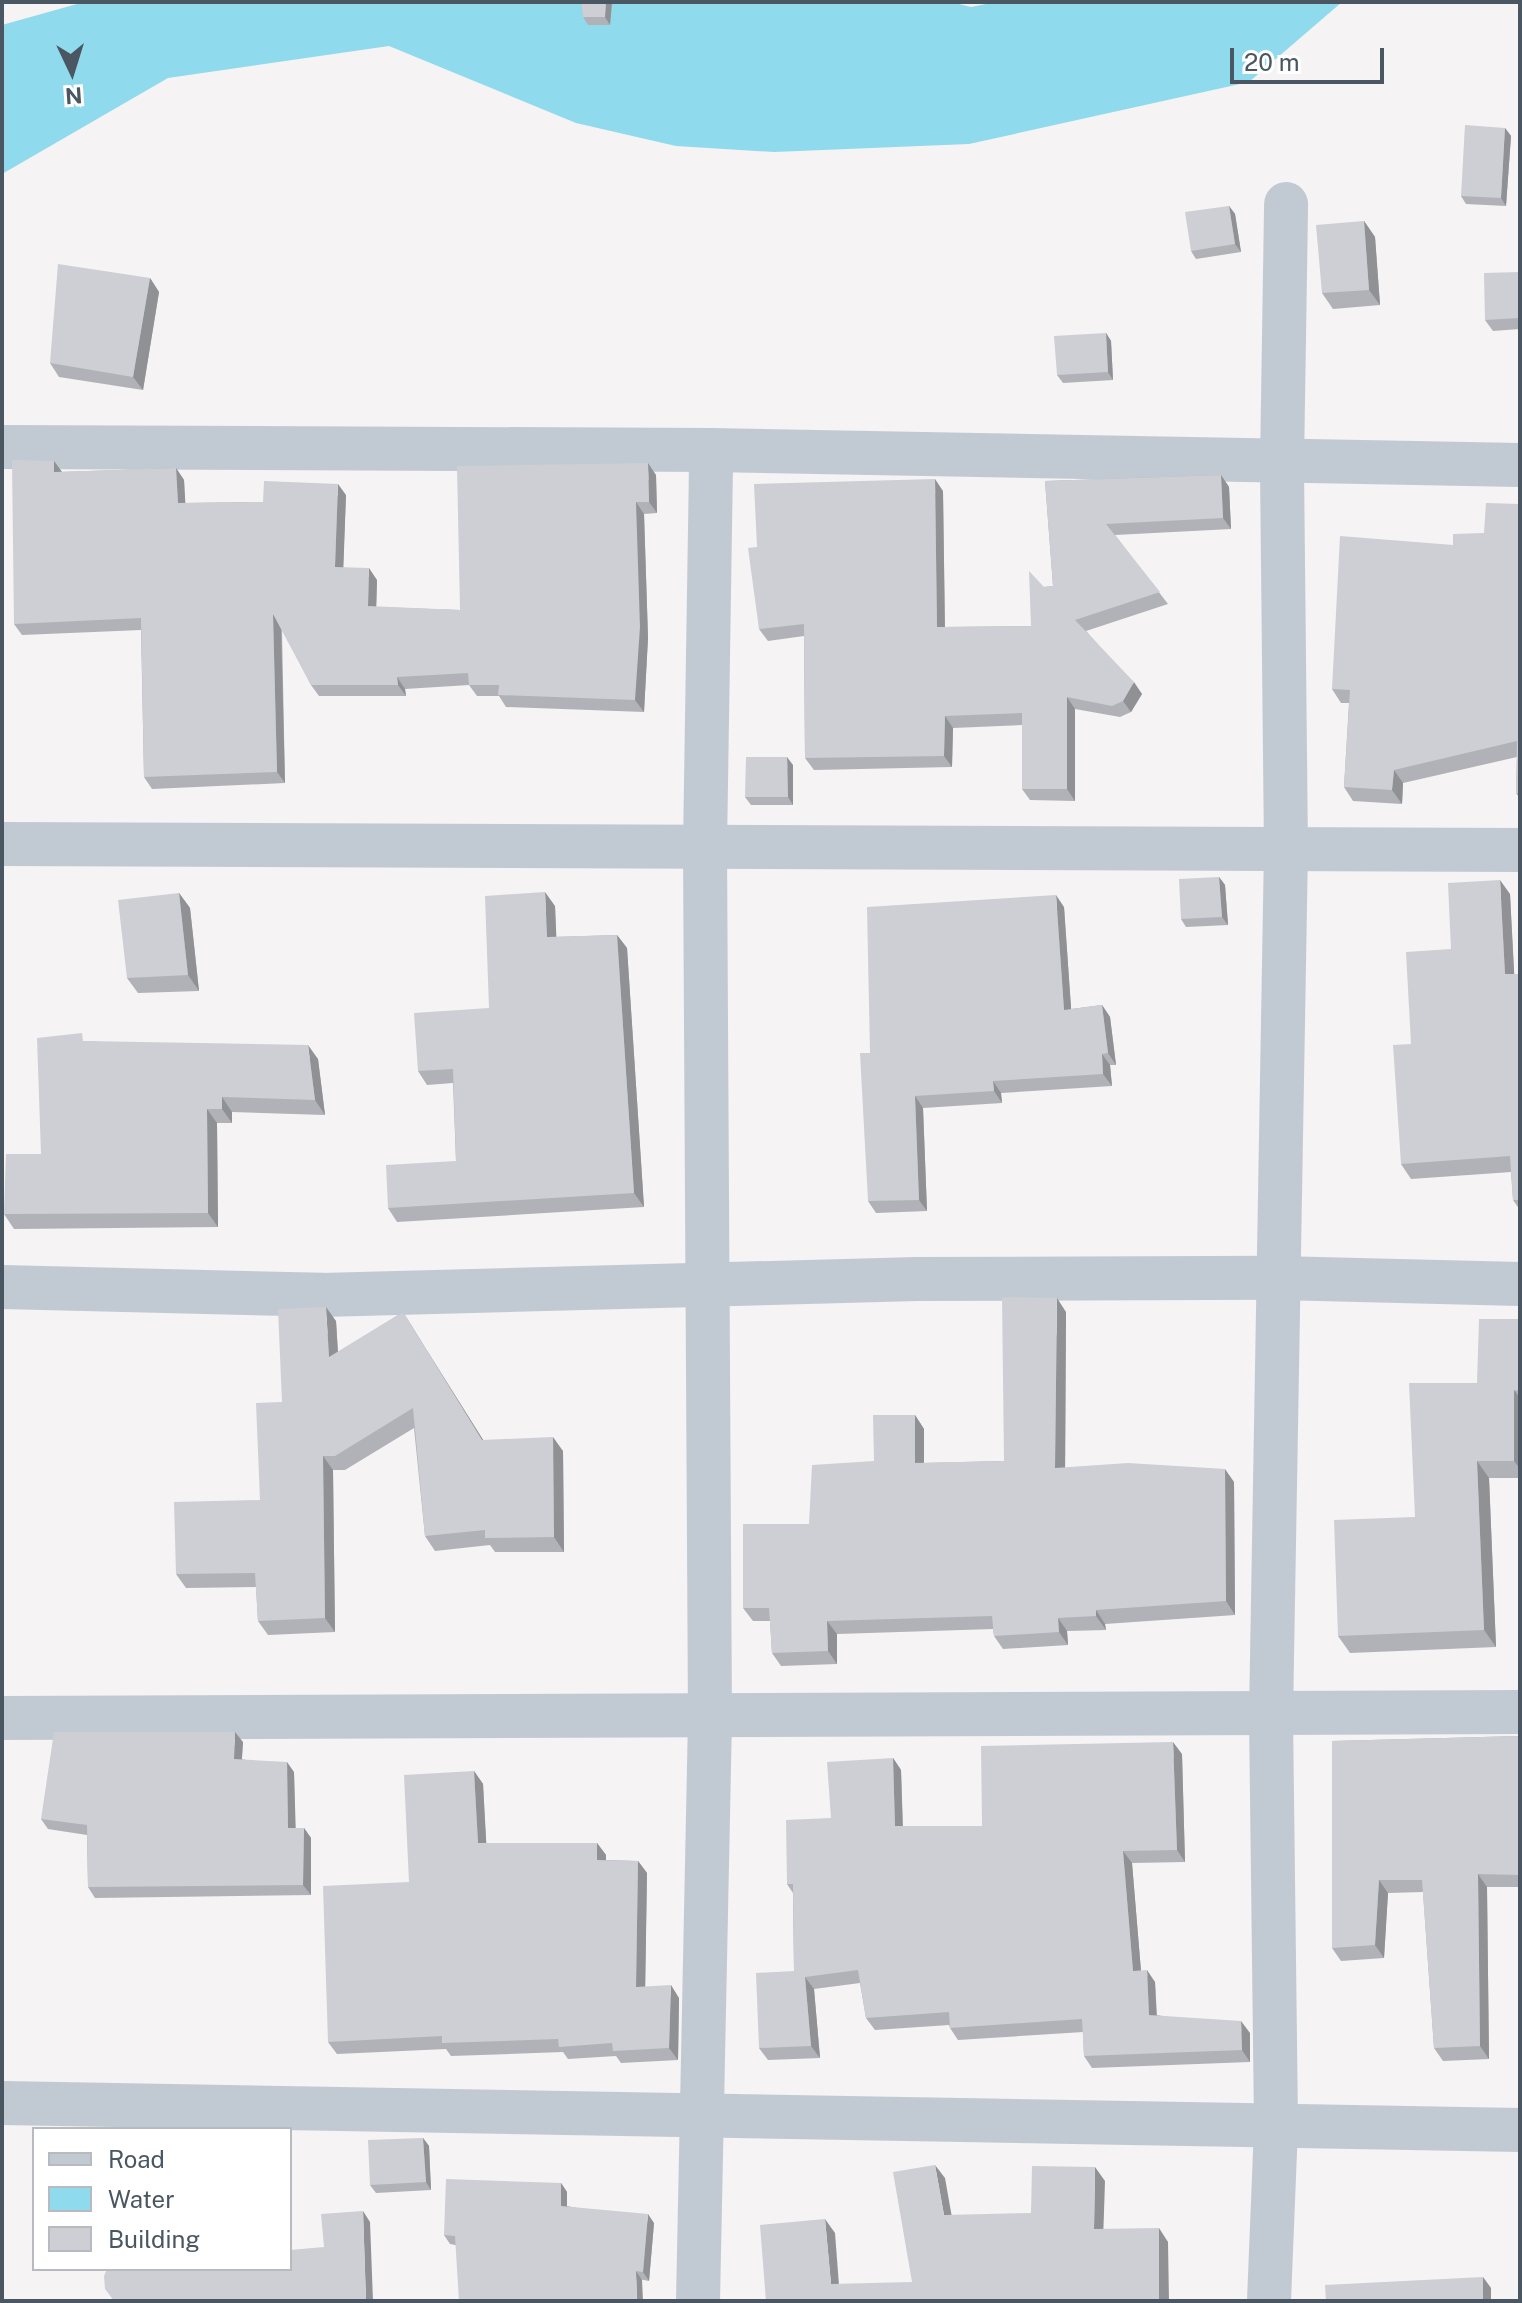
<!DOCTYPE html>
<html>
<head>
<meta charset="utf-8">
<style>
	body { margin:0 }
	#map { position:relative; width:1522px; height:2303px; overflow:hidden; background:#f5f3f3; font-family:"Public Sans",sans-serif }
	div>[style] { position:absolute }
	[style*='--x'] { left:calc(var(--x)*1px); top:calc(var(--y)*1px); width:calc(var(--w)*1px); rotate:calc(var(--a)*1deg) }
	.water>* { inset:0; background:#90daee }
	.minor>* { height:44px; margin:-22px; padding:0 22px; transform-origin:22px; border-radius:22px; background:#c1cad2 }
	.wall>* { inset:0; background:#b0b2b7 }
	.shaded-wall>* { inset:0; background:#909195 }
	.building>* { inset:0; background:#cdcfd5 }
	span { translate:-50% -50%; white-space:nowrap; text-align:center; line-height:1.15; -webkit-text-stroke:6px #fff; paint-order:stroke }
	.frame { position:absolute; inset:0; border:4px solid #4a5661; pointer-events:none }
	.legend { position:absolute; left:32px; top:2127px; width:260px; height:144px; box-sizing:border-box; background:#fff; border:2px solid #b7bbc0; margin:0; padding:10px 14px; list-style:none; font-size:24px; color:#4a5661 }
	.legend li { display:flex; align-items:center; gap:16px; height:40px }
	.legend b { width:40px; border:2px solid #b7bbc0 }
	.north { position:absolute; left:32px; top:32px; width:80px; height:80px; -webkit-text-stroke:6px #fff; paint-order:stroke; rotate:176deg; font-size:22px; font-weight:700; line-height:32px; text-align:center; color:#4a5661 }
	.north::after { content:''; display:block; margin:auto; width:28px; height:36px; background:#4a5661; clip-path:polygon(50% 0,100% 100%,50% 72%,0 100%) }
	.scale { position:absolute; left:1230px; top:48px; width:154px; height:36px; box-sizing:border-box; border:4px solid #4a5661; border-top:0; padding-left:10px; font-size:24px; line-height:28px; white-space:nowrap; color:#4a5661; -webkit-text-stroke:6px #fff; paint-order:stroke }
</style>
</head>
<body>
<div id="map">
	<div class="water">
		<div style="clip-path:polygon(84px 2px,951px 2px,971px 7px,996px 2px,1342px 2px,1249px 82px,969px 144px,774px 152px,676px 146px,576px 123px,389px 46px,168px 78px,2px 174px,2px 25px)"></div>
	</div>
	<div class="minor">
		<div style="--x:2;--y:447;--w:709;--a:0.24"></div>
		<div style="--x:711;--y:450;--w:809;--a:1.06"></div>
		<div style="--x:2;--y:844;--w:1518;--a:0.23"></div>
		<div style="--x:2;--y:1287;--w:320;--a:1.4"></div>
		<div style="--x:322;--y:1295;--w:595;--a:-1.54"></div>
		<div style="--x:917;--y:1279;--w:361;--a:-0.2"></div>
		<div style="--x:1278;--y:1278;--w:242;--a:1.4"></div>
		<div style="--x:2;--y:1718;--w:1518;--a:-0.23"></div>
		<div style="--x:2;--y:2103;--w:1518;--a:1.02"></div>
		<div style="--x:698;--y:2301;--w:584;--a:-88.82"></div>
		<div style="--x:710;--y:1717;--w:870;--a:-90.33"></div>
		<div style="--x:705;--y:847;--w:397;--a:-89.1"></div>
		<div style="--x:1269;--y:2301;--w:177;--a:-87.7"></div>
		<div style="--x:1276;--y:2124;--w:408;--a:-90.7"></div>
		<div style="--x:1271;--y:1716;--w:866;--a:-89.01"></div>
		<div style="--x:1286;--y:850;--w:386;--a:-90.6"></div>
		<div style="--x:1282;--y:464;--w:260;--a:-89.1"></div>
	</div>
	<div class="wall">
		<div style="clip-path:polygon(581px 2px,612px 2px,610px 25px,588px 25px,583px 17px)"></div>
		<div style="clip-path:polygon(1505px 128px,1511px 136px,1506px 206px,1466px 204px,1461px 196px)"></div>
		<div style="clip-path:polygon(1229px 206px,1235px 214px,1241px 252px,1196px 259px,1191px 251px)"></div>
		<div style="clip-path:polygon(1364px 221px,1375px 237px,1380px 305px,1333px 309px,1322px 293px)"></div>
		<div style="clip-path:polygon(1520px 272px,1520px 329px,1493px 331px,1485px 320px)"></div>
		<div style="clip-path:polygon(150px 278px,159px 292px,143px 390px,59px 377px,50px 363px)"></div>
		<div style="clip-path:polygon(1106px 333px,1111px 341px,1113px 380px,1063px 383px,1057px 375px)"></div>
		<div style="clip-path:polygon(54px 461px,62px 472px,176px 468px,184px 480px,185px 503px,263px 502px,346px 495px,343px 567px,377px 580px,376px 607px,460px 610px,656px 475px,657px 513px,644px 514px,648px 638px,644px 712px,506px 707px,499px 696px,477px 696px,469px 685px,405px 689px,406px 696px,319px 696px,311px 685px,282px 629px,285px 783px,152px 789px,144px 777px,141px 630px,22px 635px,14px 624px)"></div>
		<div style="clip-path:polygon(1221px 475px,1229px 487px,1231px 529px,1115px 535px,1168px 604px,1086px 631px,1142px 694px,1131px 712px,1120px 717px,1075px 709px,1075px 801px,1030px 800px,1022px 789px,1022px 725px,953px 728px,952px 767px,814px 770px,805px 758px,804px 636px,768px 641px,759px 629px,757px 547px,943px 491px,945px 627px,1031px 626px,1044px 587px,1053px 586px,1045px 481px)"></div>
		<div style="clip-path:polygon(1520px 504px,1520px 799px,1516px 793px,1517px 757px,1403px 783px,1402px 804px,1353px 801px,1344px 787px,1349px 703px,1341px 703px,1332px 689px,1453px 545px,1484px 533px)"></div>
		<div style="clip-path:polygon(793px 765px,793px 805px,751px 805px,745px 797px)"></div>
		<div style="clip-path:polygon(1219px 877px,1225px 885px,1228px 925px,1186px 927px,1181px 919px)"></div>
		<div style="clip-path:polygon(179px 893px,190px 908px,199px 991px,138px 993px,127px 978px)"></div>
		<div style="clip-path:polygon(1510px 894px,1514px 974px,1520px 974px,1520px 1210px,1513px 1200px,1511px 1172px,1411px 1179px,1401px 1164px,1411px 1044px,1451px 949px)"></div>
		<div style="clip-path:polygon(555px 906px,556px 937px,617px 935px,627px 948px,644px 1207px,397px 1222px,388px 1208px,456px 1161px,453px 1083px,427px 1085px,418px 1071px,489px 1008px)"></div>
		<div style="clip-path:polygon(1064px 907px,1071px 1009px,1102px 1005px,1110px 1017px,1116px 1065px,1110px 1065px,1112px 1086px,1001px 1093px,1002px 1103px,923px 1108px,927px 1211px,876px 1213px,868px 1201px,870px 1053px)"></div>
		<div style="clip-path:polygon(88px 1041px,318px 1059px,325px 1115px,232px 1112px,232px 1123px,217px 1123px,218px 1227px,14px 1229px,4px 1214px,41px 1154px)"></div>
		<div style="clip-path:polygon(403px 1312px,483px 1440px,563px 1451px,564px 1552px,495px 1552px,490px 1545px,435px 1551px,425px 1536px,414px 1428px,345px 1470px,333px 1470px,335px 1632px,268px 1635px,258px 1621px,256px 1587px,186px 1588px,176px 1574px,260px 1500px,282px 1402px,336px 1321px,338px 1352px)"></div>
		<div style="clip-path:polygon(1066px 1312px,1065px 1468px,1234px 1482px,1235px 1615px,1105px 1624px,1106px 1630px,1067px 1631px,1068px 1645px,1003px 1649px,994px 1636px,993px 1629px,837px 1634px,837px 1664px,781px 1666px,772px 1653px,770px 1621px,753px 1621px,743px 1608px,809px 1524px,874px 1461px,915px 1415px,924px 1429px,924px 1463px,1004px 1461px)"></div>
		<div style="clip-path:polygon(1520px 1319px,1520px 1478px,1489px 1478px,1496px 1647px,1350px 1653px,1338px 1636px,1415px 1517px,1477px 1383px)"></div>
		<div style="clip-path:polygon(1520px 1736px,1520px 1887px,1487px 1887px,1489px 2059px,1443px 2061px,1434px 2048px,1423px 1892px,1388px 1893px,1384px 1958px,1341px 1961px,1332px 1948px,1332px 1741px)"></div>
		<div style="clip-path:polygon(243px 1742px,242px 1759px,294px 1772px,295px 1828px,304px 1828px,311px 1838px,311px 1895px,95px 1898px,88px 1887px,87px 1835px,48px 1829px,41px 1819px)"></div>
		<div style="clip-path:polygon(1182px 1754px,1185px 1862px,1132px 1863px,1141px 1971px,1155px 1982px,1157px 2015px,1250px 2033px,1250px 2062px,1092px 2068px,1084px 2056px,1083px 2032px,958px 2040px,950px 2028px,949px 2025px,875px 2030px,866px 2018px,860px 1983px,814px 1989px,820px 2058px,768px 2060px,759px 2048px,794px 1971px,793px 1893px,787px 1884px,831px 1818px,893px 1758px,901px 1770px,903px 1826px,982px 1826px)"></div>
		<div style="clip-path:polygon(474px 1771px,483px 1784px,486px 1843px,597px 1843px,606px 1855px,606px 1860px,638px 1861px,647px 1873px,645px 1987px,679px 1998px,678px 2060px,621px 2063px,616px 2056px,568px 2059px,563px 2052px,451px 2056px,446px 2049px,337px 2054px,328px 2042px,409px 1882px)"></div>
		<div style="clip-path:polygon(423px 2138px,429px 2146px,431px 2190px,376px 2193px,370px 2185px)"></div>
		<div style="clip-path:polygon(561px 2183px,567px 2192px,567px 2206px,654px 2223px,649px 2281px,450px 2244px,444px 2235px)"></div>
	</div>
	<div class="shaded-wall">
		<div style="clip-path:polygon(606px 2px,612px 2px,610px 25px,605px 17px)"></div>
		<div style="clip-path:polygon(1505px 128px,1511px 136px,1506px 206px,1501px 198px)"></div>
		<div style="clip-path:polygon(1229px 206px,1235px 214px,1241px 252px,1235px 244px)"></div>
		<div style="clip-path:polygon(1364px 221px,1375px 237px,1380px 305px,1369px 290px)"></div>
		<div style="clip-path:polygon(150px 278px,159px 292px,143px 390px,133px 377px)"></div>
		<div style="clip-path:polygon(1106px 333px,1111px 341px,1113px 380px,1108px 372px)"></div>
		<div style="clip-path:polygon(54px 461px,62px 472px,54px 472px)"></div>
		<div style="clip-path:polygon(648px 463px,656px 475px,657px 513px,649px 502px)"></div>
		<div style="clip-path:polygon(176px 468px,184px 480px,186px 514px,178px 503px)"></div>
		<div style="clip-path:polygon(1221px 475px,1229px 487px,1231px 529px,1223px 518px)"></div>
		<div style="clip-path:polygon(935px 479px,943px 491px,945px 639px,937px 627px)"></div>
		<div style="clip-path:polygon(338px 484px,346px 495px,343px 578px,335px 567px)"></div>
		<div style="clip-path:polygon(636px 502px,644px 514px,648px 638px,644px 712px,635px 700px)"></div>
		<div style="clip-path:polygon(369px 568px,377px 580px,376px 618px,368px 606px)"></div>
		<div style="clip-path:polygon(273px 614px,281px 626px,285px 783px,277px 772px)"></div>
		<div style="clip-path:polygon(397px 677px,405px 689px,406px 696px,398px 685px)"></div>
		<div style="clip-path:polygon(1134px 682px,1142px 694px,1131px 712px,1123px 701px)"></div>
		<div style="clip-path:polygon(1067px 697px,1075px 709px,1075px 801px,1067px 789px)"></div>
		<div style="clip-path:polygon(945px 716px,953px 728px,952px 767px,944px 756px)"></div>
		<div style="clip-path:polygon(787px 757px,793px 765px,793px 805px,788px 797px)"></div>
		<div style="clip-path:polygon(1394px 770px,1403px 783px,1402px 804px,1392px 790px)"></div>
		<div style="clip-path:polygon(1219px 877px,1225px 885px,1228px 925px,1222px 917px)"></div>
		<div style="clip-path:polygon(1500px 880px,1510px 894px,1515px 989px,1505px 974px)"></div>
		<div style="clip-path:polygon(545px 892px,555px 906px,557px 951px,547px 937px)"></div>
		<div style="clip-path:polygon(179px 893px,190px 908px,199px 991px,188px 975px)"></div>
		<div style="clip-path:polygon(1056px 895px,1064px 907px,1072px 1021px,1064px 1010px)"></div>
		<div style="clip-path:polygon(617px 935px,627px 948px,644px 1207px,634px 1193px)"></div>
		<div style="clip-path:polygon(1102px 1005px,1110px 1017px,1116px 1065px,1108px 1053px)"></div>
		<div style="clip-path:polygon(308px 1045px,318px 1059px,325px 1115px,315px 1100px)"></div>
		<div style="clip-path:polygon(1102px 1054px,1110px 1065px,1112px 1086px,1103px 1074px)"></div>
		<div style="clip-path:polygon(993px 1081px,1001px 1093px,1002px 1103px,994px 1091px)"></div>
		<div style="clip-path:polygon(915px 1096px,923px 1108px,927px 1211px,919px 1200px)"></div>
		<div style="clip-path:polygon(222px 1097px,232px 1112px,232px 1123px,222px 1109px)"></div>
		<div style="clip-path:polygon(207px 1109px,217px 1123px,218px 1227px,208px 1213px)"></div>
		<div style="clip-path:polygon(1057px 1298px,1066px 1312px,1065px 1482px,1055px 1468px)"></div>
		<div style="clip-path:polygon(326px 1307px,336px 1321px,339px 1371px,329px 1357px)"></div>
		<div style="clip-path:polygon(403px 1312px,412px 1327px,492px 1454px,482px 1440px)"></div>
		<div style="clip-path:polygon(1514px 1390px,1520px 1398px,1520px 1469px,1514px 1461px)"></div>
		<div style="clip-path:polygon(915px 1415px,924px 1429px,924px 1476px,915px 1463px)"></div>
		<div style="clip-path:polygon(553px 1437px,563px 1451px,564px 1552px,554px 1537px)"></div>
		<div style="clip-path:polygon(323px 1456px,333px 1470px,335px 1632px,325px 1618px)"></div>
		<div style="clip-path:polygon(1477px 1461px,1489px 1478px,1496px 1647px,1484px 1630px)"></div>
		<div style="clip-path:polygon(1225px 1469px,1234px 1482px,1235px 1615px,1226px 1601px)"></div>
		<div style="clip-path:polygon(1096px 1610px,1105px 1624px,1106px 1630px,1096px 1616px)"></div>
		<div style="clip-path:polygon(1058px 1618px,1067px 1631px,1068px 1645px,1059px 1632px)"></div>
		<div style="clip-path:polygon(827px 1621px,837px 1634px,837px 1664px,828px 1651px)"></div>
		<div style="clip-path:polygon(235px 1732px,243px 1742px,241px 1769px,234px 1759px)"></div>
		<div style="clip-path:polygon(1173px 1742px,1182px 1754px,1185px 1862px,1177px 1850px)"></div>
		<div style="clip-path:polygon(893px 1758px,901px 1770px,903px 1838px,895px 1826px)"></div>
		<div style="clip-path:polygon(287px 1762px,294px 1772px,296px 1838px,288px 1828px)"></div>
		<div style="clip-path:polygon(474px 1771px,483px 1784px,487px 1856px,478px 1843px)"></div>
		<div style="clip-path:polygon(304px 1828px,311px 1838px,311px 1895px,303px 1885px)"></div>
		<div style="clip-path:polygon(597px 1843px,606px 1855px,606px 1872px,597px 1860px)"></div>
		<div style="clip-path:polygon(1123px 1851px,1132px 1863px,1142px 1983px,1133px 1971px)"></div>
		<div style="clip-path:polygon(638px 1861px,647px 1873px,645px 2000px,636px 1987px)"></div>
		<div style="clip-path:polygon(1478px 1874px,1487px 1887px,1489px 2059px,1480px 2046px)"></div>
		<div style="clip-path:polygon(1379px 1880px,1388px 1893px,1384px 1958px,1375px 1945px)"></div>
		<div style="clip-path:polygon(1147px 1970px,1155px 1982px,1157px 2027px,1149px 2015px)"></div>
		<div style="clip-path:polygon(805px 1977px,814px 1989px,820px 2058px,811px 2046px)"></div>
		<div style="clip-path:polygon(671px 1985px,679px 1998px,678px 2060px,669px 2048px)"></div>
		<div style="clip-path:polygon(1241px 2021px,1250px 2033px,1250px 2062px,1242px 2050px)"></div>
		<div style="clip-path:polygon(423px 2138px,429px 2146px,431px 2190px,426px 2182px)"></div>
		<div style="clip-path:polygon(935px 2165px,945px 2178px,954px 2229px,944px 2215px)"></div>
		<div style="clip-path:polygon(1095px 2167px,1105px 2181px,1103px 2242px,1094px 2229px)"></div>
		<div style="clip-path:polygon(561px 2183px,567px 2192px,567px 2215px,561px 2206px)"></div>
		<div style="clip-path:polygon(363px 2211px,370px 2222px,373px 2301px,366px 2301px)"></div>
		<div style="clip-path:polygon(648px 2214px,654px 2223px,649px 2281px,643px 2272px)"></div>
		<div style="clip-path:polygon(825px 2219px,835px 2233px,840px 2298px,831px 2284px)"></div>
		<div style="clip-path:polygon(1159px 2228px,1168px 2242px,1169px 2301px,1159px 2301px)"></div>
		<div style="clip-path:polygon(636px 2271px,642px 2280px,643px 2301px,637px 2301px)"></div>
		<div style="clip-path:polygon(1483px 2277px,1491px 2288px,1491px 2301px,1483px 2301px)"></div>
	</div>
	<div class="building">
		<div style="clip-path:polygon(581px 2px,606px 2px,605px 17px,583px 17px)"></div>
		<div style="clip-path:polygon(1465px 125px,1505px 128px,1501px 198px,1461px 196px)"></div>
		<div style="clip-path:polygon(1229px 206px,1235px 244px,1191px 251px,1185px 212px)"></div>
		<div style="clip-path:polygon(1364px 221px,1369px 290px,1322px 293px,1316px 225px)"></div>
		<div style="clip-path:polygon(58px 264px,150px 278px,133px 377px,50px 363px)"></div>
		<div style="clip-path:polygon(1520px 272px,1520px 318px,1485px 320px,1484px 273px)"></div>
		<div style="clip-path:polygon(1106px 333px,1108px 372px,1057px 375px,1054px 336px)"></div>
		<div style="clip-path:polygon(12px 460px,54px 461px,54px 472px,176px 468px,178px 503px,263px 502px,264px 481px,338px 484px,335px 567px,369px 568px,368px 606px,460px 610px,457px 466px,648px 463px,649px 502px,636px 502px,640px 627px,635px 700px,498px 695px,499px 685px,469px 685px,468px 673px,397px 677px,398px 685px,311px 685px,273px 614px,277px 772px,144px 777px,141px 618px,14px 624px)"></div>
		<div style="clip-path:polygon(1221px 475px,1223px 518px,1106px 524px,1160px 592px,1075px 620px,1134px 682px,1123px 701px,1112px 706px,1067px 697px,1067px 789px,1022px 789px,1022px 713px,945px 716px,944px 756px,805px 758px,804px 624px,759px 629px,748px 548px,757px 547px,754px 484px,935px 479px,937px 627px,1031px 626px,1029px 571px,1044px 587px,1053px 586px,1045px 481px)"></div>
		<div style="clip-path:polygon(1486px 503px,1520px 504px,1520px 793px,1516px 793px,1517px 741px,1394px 770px,1392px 790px,1344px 787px,1350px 690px,1332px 689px,1340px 536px,1453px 545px,1453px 534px,1484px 533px)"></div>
		<div style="clip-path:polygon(746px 757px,787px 757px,788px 797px,745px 797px)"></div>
		<div style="clip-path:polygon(1219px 877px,1222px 917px,1181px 919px,1179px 879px)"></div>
		<div style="clip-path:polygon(1500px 880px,1505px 974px,1520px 974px,1520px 1200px,1513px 1200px,1510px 1156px,1401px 1164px,1393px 1045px,1411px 1044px,1406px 952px,1451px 949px,1448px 883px)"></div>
		<div style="clip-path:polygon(545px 892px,547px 937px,617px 935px,634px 1193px,388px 1208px,386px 1165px,456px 1161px,453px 1069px,418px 1071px,414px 1013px,489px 1008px,485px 896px)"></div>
		<div style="clip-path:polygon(179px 893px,188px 975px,127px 978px,118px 900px)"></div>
		<div style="clip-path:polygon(1056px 895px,1064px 1010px,1102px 1005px,1108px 1053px,1102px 1054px,1103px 1074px,993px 1081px,994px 1091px,915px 1096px,919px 1200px,868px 1201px,860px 1053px,870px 1053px,867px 907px)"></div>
		<div style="clip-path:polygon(82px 1033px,83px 1041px,308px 1045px,315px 1100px,222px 1097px,222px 1109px,207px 1109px,208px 1213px,4px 1214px,6px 1154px,41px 1154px,37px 1038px)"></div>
		<div style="clip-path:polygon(1002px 1297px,1057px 1298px,1055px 1468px,1128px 1463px,1225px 1469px,1226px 1601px,1096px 1610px,1096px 1616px,1058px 1618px,1059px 1632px,994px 1636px,992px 1616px,827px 1621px,828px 1651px,772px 1653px,769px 1608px,743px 1608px,743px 1524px,809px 1524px,812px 1465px,874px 1461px,873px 1415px,915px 1415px,915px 1463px,1004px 1461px)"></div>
		<div style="clip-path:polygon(326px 1307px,329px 1357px,403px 1312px,482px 1440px,553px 1437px,554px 1537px,485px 1538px,485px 1530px,425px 1536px,413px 1408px,335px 1456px,323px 1456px,325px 1618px,258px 1621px,255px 1573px,176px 1574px,174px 1502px,260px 1500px,256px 1403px,282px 1402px,278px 1309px)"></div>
		<div style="clip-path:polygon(1479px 1319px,1520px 1319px,1520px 1391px,1514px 1390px,1514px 1461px,1477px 1461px,1484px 1630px,1338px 1636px,1334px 1520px,1415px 1517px,1409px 1383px,1477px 1383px)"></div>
		<div style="clip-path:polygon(54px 1732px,235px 1732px,234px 1759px,287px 1762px,288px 1828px,304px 1828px,303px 1885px,88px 1887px,87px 1825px,41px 1819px)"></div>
		<div style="clip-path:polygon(1520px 1736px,1520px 1875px,1478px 1874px,1480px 2046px,1434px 2048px,1422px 1880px,1379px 1880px,1375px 1945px,1332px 1948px,1332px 1741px)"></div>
		<div style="clip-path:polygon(1173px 1742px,1177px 1850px,1123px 1851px,1133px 1971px,1147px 1970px,1149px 2015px,1241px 2021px,1242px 2050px,1084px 2056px,1082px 2019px,950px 2028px,949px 2012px,866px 2018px,858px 1970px,805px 1977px,811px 2046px,759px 2048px,756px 1973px,794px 1971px,793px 1884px,787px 1884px,786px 1820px,831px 1818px,827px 1762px,893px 1758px,895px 1826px,982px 1826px,981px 1746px)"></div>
		<div style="clip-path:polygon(474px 1771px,478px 1843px,597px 1843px,597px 1860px,638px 1861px,636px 1987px,671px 1985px,669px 2048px,613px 2051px,612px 2043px,559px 2047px,558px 2039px,442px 2043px,442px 2036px,328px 2042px,323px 1886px,409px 1882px,404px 1775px)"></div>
		<div style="clip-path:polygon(423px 2138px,426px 2182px,370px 2185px,368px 2140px)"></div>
		<div style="clip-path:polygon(935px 2165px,944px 2215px,1031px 2213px,1032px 2166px,1095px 2167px,1094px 2229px,1159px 2228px,1159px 2301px,766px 2301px,760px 2225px,825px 2219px,831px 2284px,912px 2282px,893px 2172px)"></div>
		<div style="clip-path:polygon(446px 2179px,561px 2183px,561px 2206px,648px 2214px,643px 2272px,636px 2271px,637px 2301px,459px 2301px,455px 2236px,444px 2235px)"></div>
		<div style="clip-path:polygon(363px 2211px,366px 2301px,114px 2301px,105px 2289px,104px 2276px,107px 2269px,290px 2269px,290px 2250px,324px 2247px,321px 2214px)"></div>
		<div style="clip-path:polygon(1483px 2277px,1483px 2301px,1326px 2301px,1325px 2285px)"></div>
	</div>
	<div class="frame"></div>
	<ul class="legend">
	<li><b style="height:10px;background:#c1cad2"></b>Road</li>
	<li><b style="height:22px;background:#90daee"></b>Water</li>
	<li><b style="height:22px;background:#cdcfd5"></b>Building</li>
	</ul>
	<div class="north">N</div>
	<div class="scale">20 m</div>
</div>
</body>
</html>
